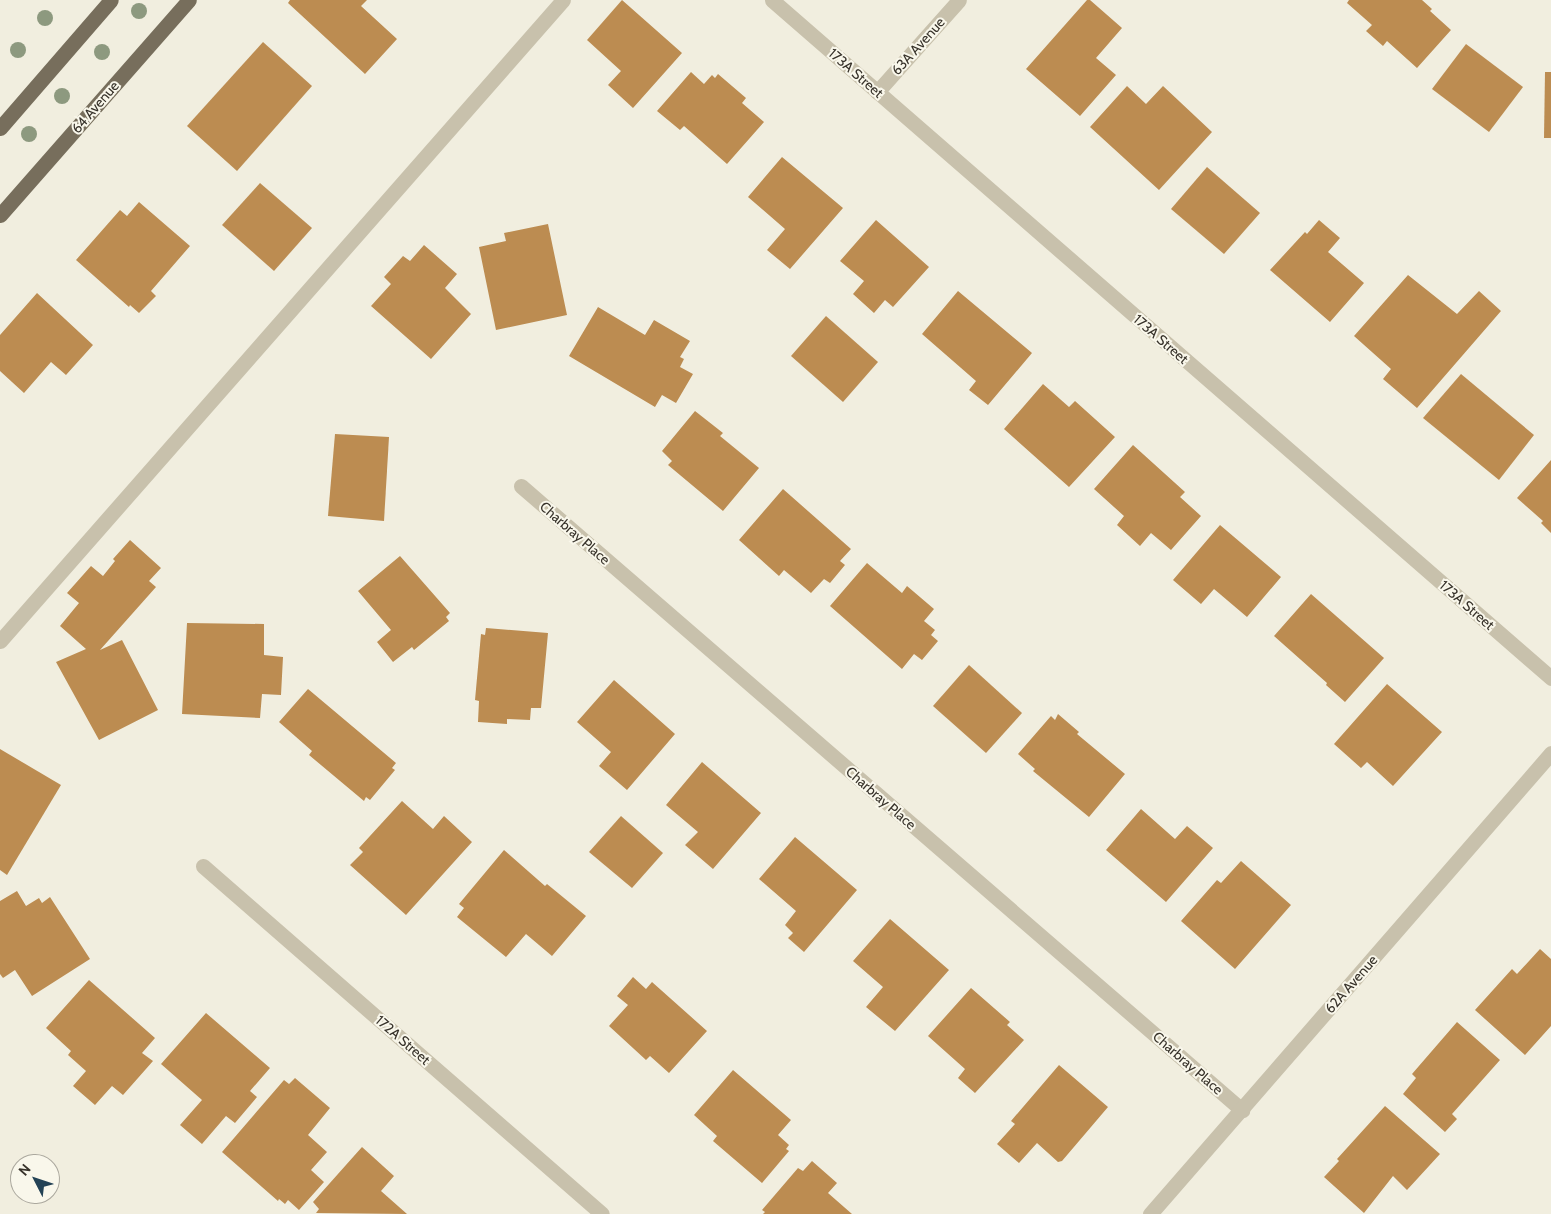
<!DOCTYPE html>
<html>
<head>
<meta charset="utf-8">
<style>
	body { margin:0 }
	#map { position:relative; width:1551px; height:1214px; overflow:hidden; background:#f1eedf; font-family:Cabin,sans-serif }
	div>[style] { position:absolute }
	[style*='--x'] { left:calc(var(--x)*1px); top:calc(var(--y)*1px); width:calc(var(--w)*1px); rotate:calc(var(--a)*1deg) }
	.building>* { inset:0; background:#bc8c51 }
	.minor>* { height:15px; margin:-7.5px; padding:0 7.5px; transform-origin:7.5px; border-radius:7.5px; background:#c8c1ac }
	.major>* { height:15px; margin:-7.5px; padding:0 7.5px; transform-origin:7.5px; border-radius:7.5px; background:#776e5c }
	.trees>* { width:16px; height:16px; margin:-8px; border-radius:50%; background:#8d997f }
	span { translate:-50% -50%; white-space:nowrap; text-align:center; line-height:1.15; -webkit-text-stroke:4px #f9f7eb; paint-order:stroke }
	.street-label { font-size:14px; color:#37322a }
	.north { position:absolute; left:10px; top:1154px; width:50px; height:50px; box-sizing:border-box; background:#f9f7eb; border:1px solid #aba89e; border-radius:50%; rotate:311deg; font-size:14px; font-weight:700; line-height:20px; text-align:center; color:#37322a }
	.north::after { content:''; display:block; margin:auto; width:18px; height:22px; background:#234255; clip-path:polygon(50% 0,100% 100%,50% 72%,0 100%) }
</style>
</head>
<body>
<div id="map">
	<div class="building">
		<div style="clip-path:polygon(290px 0,367px 0,361px 6px,397px 39px,365px 74px,288px 3px)"></div>
		<div style="clip-path:polygon(622px 0,682px 53px,633px 108px,608px 85px,621px 71px,587px 40px)"></div>
		<div style="clip-path:polygon(1087px 0,1090px 0,1122px 28px,1096px 58px,1116px 75px,1080px 116px,1026px 69px)"></div>
		<div style="clip-path:polygon(1349px 0,1422px 0,1432px 9px,1430px 11px,1451px 30px,1417px 68px,1387px 41px,1383px 46px,1366px 31px,1372px 25px,1347px 3px)"></div>
		<div style="clip-path:polygon(263px 42px,312px 86px,237px 171px,187px 126px)"></div>
		<div style="clip-path:polygon(1466px 44px,1523px 87px,1489px 132px,1432px 89px)"></div>
		<div style="clip-path:polygon(691px 72px,704px 84px,712px 75px,715px 78px,718px 74px,746px 98px,742px 103px,764px 122px,727px 164px,684px 126px,680px 130px,657px 111px)"></div>
		<div style="clip-path:polygon(1545px 72px,1551px 72px,1551px 138px,1544px 138px)"></div>
		<div style="clip-path:polygon(1127px 86px,1146px 104px,1163px 86px,1212px 132px,1159px 190px,1090px 127px)"></div>
		<div style="clip-path:polygon(782px 157px,843px 208px,790px 269px,767px 250px,785px 229px,748px 197px)"></div>
		<div style="clip-path:polygon(1207px 167px,1260px 213px,1224px 254px,1171px 209px)"></div>
		<div style="clip-path:polygon(260px 183px,312px 228px,274px 271px,222px 225px)"></div>
		<div style="clip-path:polygon(139px 202px,190px 246px,151px 291px,156px 296px,139px 313px,130px 305px,129px 307px,76px 260px,120px 210px,127px 216px)"></div>
		<div style="clip-path:polygon(876px 220px,929px 267px,893px 307px,885px 300px,874px 313px,853px 294px,864px 281px,840px 261px)"></div>
		<div style="clip-path:polygon(1319px 220px,1340px 238px,1328px 252px,1364px 283px,1330px 322px,1270px 270px,1305px 232px,1307px 234px)"></div>
		<div style="clip-path:polygon(548px 224px,567px 315px,496px 330px,479px 247px,506px 241px,504px 233px)"></div>
		<div style="clip-path:polygon(424px 245px,457px 274px,445px 288px,471px 314px,431px 359px,371px 306px,391px 284px,384px 277px,403px 256px,410px 261px)"></div>
		<div style="clip-path:polygon(1408px 275px,1457px 314px,1479px 291px,1501px 311px,1417px 408px,1383px 379px,1391px 369px,1354px 336px)"></div>
		<div style="clip-path:polygon(958px 291px,1032px 353px,988px 405px,969px 390px,976px 381px,922px 334px)"></div>
		<div style="clip-path:polygon(37px 293px,93px 345px,66px 375px,51px 362px,24px 393px,0 371px,0 335px)"></div>
		<div style="clip-path:polygon(598px 307px,645px 335px,654px 320px,690px 341px,680px 357px,684px 359px,680px 367px,693px 374px,676px 403px,662px 395px,655px 407px,569px 356px)"></div>
		<div style="clip-path:polygon(826px 316px,878px 362px,843px 402px,791px 356px)"></div>
		<div style="clip-path:polygon(1461px 374px,1534px 435px,1499px 480px,1423px 418px)"></div>
		<div style="clip-path:polygon(1043px 384px,1069px 407px,1075px 401px,1115px 437px,1069px 487px,1004px 429px)"></div>
		<div style="clip-path:polygon(695px 411px,723px 433px,720px 436px,759px 468px,723px 511px,668px 465px,672px 461px,662px 451px)"></div>
		<div style="clip-path:polygon(335px 434px,389px 437px,384px 521px,328px 516px)"></div>
		<div style="clip-path:polygon(1133px 445px,1185px 492px,1180px 497px,1201px 516px,1171px 550px,1151px 533px,1140px 546px,1117px 525px,1124px 516px,1094px 489px)"></div>
		<div style="clip-path:polygon(1551px 460px,1551px 533px,1541px 523px,1543px 521px,1517px 498px)"></div>
		<div style="clip-path:polygon(783px 489px,851px 549px,840px 561px,845px 565px,830px 583px,824px 579px,811px 593px,784px 570px,779px 576px,739px 540px)"></div>
		<div style="clip-path:polygon(1220px 525px,1281px 577px,1247px 617px,1214px 589px,1201px 604px,1173px 580px)"></div>
		<div style="clip-path:polygon(130px 540px,161px 568px,149px 581px,156px 587px,100px 650px,122px 640px,158px 710px,99px 740px,56px 662px,86px 649px,60px 626px,79px 603px,67px 593px,91px 566px,103px 576px,115px 561px,113px 559px)"></div>
		<div style="clip-path:polygon(400px 556px,450px 613px,446px 617px,449px 621px,414px 650px,412px 647px,393px 662px,377px 642px,391px 630px,358px 591px)"></div>
		<div style="clip-path:polygon(867px 563px,902px 593px,907px 586px,934px 609px,924px 621px,935px 630px,931px 635px,938px 641px,922px 660px,914px 654px,902px 669px,830px 606px)"></div>
		<div style="clip-path:polygon(1311px 594px,1384px 658px,1345px 702px,1326px 685px,1327px 683px,1274px 636px)"></div>
		<div style="clip-path:polygon(187px 623px,264px 624px,264px 655px,283px 657px,281px 695px,262px 694px,260px 718px,182px 714px)"></div>
		<div style="clip-path:polygon(486px 628px,548px 633px,541px 708px,531px 708px,530px 720px,507px 719px,507px 724px,478px 722px,479px 701px,475px 700px,481px 634px,485px 635px)"></div>
		<div style="clip-path:polygon(969px 665px,1022px 713px,986px 753px,933px 706px)"></div>
		<div style="clip-path:polygon(614px 680px,675px 734px,627px 790px,599px 766px,611px 752px,577px 722px)"></div>
		<div style="clip-path:polygon(1387px 684px,1442px 732px,1393px 786px,1367px 762px,1361px 768px,1334px 744px)"></div>
		<div style="clip-path:polygon(308px 689px,396px 763px,392px 768px,395px 770px,370px 800px,366px 797px,364px 801px,309px 755px,312px 751px,279px 722px)"></div>
		<div style="clip-path:polygon(1058px 714px,1079px 732px,1077px 734px,1125px 774px,1089px 817px,1033px 771px,1035px 769px,1018px 754px,1051px 716px,1055px 720px)"></div>
		<div style="clip-path:polygon(0 749px,61px 785px,7px 875px,0 870px)"></div>
		<div style="clip-path:polygon(702px 762px,761px 813px,713px 869px,685px 845px,698px 832px,666px 805px)"></div>
		<div style="clip-path:polygon(402px 801px,433px 829px,444px 816px,472px 842px,406px 915px,350px 865px,363px 852px,359px 848px)"></div>
		<div style="clip-path:polygon(1141px 809px,1175px 839px,1187px 826px,1213px 848px,1166px 902px,1106px 850px)"></div>
		<div style="clip-path:polygon(621px 816px,663px 853px,632px 888px,589px 852px)"></div>
		<div style="clip-path:polygon(795px 837px,857px 890px,804px 952px,788px 938px,793px 933px,785px 925px,796px 911px,759px 879px)"></div>
		<div style="clip-path:polygon(504px 850px,545px 886px,547px 884px,586px 916px,552px 956px,526px 934px,506px 957px,457px 917px,464px 908px,459px 904px)"></div>
		<div style="clip-path:polygon(1241px 861px,1291px 905px,1235px 969px,1181px 921px,1217px 880px,1221px 883px)"></div>
		<div style="clip-path:polygon(17px 891px,26px 906px,39px 898px,42px 903px,50px 897px,90px 959px,32px 996px,15px 970px,3px 978px,0 974px,0 901px)"></div>
		<div style="clip-path:polygon(890px 919px,949px 970px,895px 1031px,866px 1007px,883px 987px,853px 961px)"></div>
		<div style="clip-path:polygon(1540px 949px,1551px 959px,1551px 1026px,1525px 1055px,1475px 1010px,1512px 969px,1517px 974px)"></div>
		<div style="clip-path:polygon(633px 977px,646px 989px,652px 982px,707px 1031px,669px 1073px,650px 1056px,646px 1060px,609px 1026px,628px 1005px,617px 996px)"></div>
		<div style="clip-path:polygon(89px 980px,155px 1038px,142px 1053px,153px 1061px,123px 1095px,112px 1086px,95px 1105px,73px 1086px,86px 1071px,68px 1055px,71px 1051px,46px 1028px)"></div>
		<div style="clip-path:polygon(971px 988px,1010px 1022px,1007px 1025px,1024px 1040px,975px 1093px,958px 1078px,965px 1069px,928px 1036px)"></div>
		<div style="clip-path:polygon(206px 1013px,270px 1068px,250px 1091px,257px 1097px,235px 1123px,226px 1116px,202px 1144px,180px 1125px,202px 1100px,161px 1064px)"></div>
		<div style="clip-path:polygon(1457px 1022px,1500px 1060px,1452px 1114px,1457px 1119px,1445px 1132px,1403px 1094px,1416px 1078px,1412px 1074px)"></div>
		<div style="clip-path:polygon(1059px 1065px,1108px 1107px,1062px 1161px,1058px 1162px,1037px 1143px,1019px 1163px,997px 1144px,1015px 1124px,1011px 1121px)"></div>
		<div style="clip-path:polygon(733px 1070px,791px 1120px,778px 1135px,789px 1145px,786px 1149px,789px 1151px,762px 1183px,713px 1141px,717px 1136px,694px 1115px)"></div>
		<div style="clip-path:polygon(295px 1078px,330px 1108px,308px 1135px,327px 1152px,311px 1170px,324px 1182px,299px 1210px,288px 1200px,285px 1204px,279px 1199px,278px 1201px,222px 1152px,284px 1080px,289px 1084px)"></div>
		<div style="clip-path:polygon(1385px 1106px,1440px 1154px,1407px 1190px,1393px 1176px,1364px 1213px,1324px 1177px,1339px 1161px,1337px 1159px)"></div>
		<div style="clip-path:polygon(362px 1147px,394px 1176px,381px 1191px,407px 1214px,316px 1213px,319px 1209px,313px 1202px)"></div>
		<div style="clip-path:polygon(812px 1161px,837px 1183px,828px 1193px,852px 1214px,763px 1214px,765px 1212px,762px 1210px,798px 1168px,803px 1171px)"></div>
	</div>
	<div class="minor">
		<div style="--x:772;--y:0;--w:1033;--a:41.03"></div>
		<div style="--x:877;--y:92;--w:123;--a:-48.3"></div>
		<div style="--x:521;--y:486;--w:954;--a:40.88"></div>
		<div style="--x:0;--y:641;--w:853;--a:-48.71"></div>
		<div style="--x:203;--y:866;--w:529;--a:41.09"></div>
		<div style="--x:1150;--y:1214;--w:611;--a:-48.98"></div>
	</div>
	<div class="major">
		<div style="--x:0;--y:128;--w:169;--a:-49.1"></div>
		<div style="--x:0;--y:215;--w:286;--a:-48.7"></div>
	</div>
	<div class="trees">
		<div style="left:139px;top:11px"></div>
		<div style="left:45px;top:18px"></div>
		<div style="left:18px;top:50px"></div>
		<div style="left:102px;top:52px"></div>
		<div style="left:62px;top:96px"></div>
		<div style="left:29px;top:134px"></div>
	</div>
	<div class="street-label">
		<span style="left:918px;top:46px;rotate:-48deg">63A Avenue</span>
		<span style="left:856px;top:73px;rotate:41deg">173A Street</span>
		<span style="left:95px;top:107px;rotate:-49deg">64 Avenue</span>
		<span style="left:1161px;top:339px;rotate:41deg">173A Street</span>
		<span style="left:575px;top:533px;rotate:41deg">Charbray Place</span>
		<span style="left:1467px;top:605px;rotate:41deg">173A Street</span>
		<span style="left:881px;top:798px;rotate:41deg">Charbray Place</span>
		<span style="left:1351px;top:984px;rotate:-49deg">62A Avenue</span>
		<span style="left:403px;top:1040px;rotate:41deg">172A Street</span>
		<span style="left:1188px;top:1063px;rotate:41deg">Charbray Place</span>
	</div>
	<div class="north">N</div>
</div>
</body>
</html>
